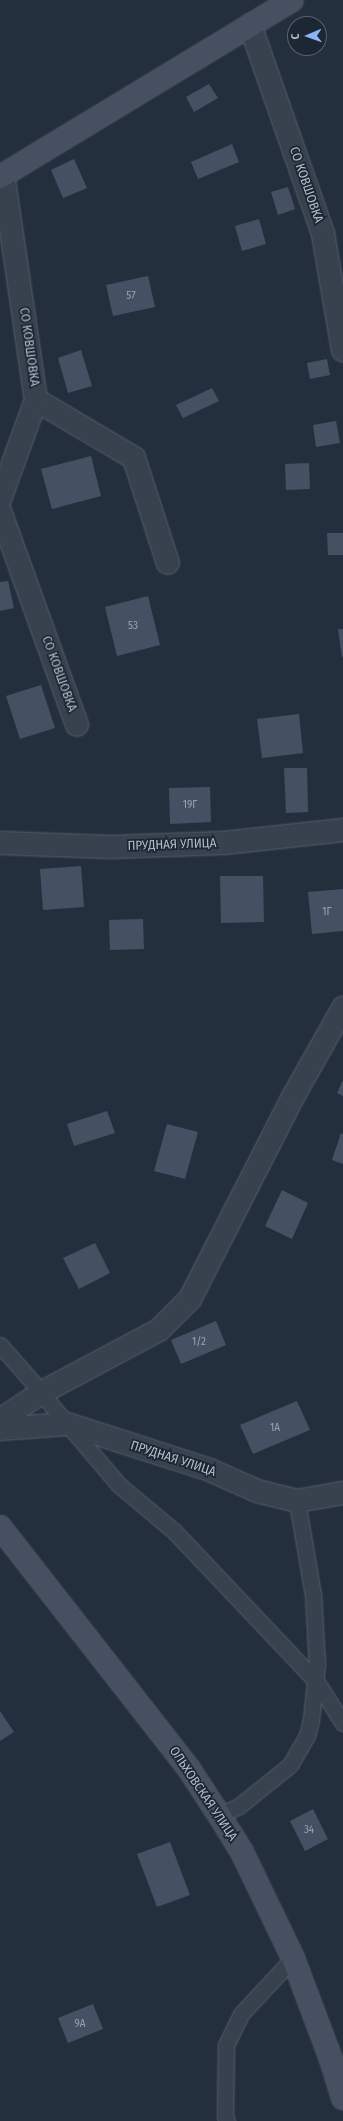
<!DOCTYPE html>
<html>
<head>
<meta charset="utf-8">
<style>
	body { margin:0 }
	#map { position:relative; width:343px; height:2121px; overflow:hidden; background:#242f3e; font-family:"Fira Sans Condensed",sans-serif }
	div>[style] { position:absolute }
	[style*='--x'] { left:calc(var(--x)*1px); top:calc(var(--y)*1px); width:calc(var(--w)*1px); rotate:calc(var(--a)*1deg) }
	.building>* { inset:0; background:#455162 }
	.roads { filter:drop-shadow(0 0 1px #565f6c) drop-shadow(0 0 1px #565f6c) }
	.lane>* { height:15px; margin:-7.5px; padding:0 7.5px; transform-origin:7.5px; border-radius:7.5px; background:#38414e }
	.street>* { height:22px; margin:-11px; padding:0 11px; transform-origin:11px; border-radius:11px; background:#38414e }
	.secondary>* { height:22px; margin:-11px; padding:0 11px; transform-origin:11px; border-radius:11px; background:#465061 }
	span { translate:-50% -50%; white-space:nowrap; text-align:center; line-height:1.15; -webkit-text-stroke:3.5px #1d2633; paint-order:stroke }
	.number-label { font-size:11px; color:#98a1af }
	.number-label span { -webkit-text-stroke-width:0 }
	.street-label { font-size:13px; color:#b4bcc9 }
	.north { position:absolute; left:287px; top:16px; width:40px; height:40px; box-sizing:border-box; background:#1d2633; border:1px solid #59626f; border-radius:50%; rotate:268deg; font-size:11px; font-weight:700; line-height:16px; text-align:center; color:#b4bcc9 }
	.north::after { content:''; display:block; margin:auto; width:14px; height:18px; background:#8ab4f8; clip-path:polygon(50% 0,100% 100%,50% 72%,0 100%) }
</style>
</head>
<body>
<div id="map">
	<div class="building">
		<div style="clip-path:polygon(209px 84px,218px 98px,194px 112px,186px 97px)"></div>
		<div style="clip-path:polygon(232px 144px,239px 162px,198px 179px,191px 162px)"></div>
		<div style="clip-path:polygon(74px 159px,87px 188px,63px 198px,51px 170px)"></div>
		<div style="clip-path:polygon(288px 187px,295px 209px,278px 215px,271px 192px)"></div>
		<div style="clip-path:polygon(259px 219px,266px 244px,242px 251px,235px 226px)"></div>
		<div style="clip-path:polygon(148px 276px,155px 307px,113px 316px,106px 285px)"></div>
		<div style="clip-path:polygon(81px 350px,92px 386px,68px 393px,58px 358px)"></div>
		<div style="clip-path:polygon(327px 359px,330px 375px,310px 379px,307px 363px)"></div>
		<div style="clip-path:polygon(212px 388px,219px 401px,183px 418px,176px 405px)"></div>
		<div style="clip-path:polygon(336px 421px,340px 443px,316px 447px,313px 425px)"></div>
		<div style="clip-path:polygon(91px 456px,101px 496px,52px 509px,41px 469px)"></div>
		<div style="clip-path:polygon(309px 463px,310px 489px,286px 490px,285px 464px)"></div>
		<div style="clip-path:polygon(327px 533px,343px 533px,343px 555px,328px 555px)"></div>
		<div style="clip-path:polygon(8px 581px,14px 608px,0 611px,0 582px)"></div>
		<div style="clip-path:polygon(148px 596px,160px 645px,117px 656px,105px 607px)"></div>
		<div style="clip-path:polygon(338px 629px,343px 629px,343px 656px,342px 657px)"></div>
		<div style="clip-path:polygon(41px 685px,55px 728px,20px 739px,6px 696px)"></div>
		<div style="clip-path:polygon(299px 714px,303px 753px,262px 758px,257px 719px)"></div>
		<div style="clip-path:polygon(284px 768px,307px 768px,308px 812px,286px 813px)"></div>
		<div style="clip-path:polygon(210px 787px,211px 822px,170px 824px,169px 788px)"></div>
		<div style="clip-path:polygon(81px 866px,84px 907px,43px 910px,40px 869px)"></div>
		<div style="clip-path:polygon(220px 876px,263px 876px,264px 922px,221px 923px)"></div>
		<div style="clip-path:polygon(343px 889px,343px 931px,312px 934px,308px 892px)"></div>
		<div style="clip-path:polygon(143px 919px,144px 949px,110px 950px,109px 920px)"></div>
		<div style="clip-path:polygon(343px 1080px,343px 1096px,337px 1093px)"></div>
		<div style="clip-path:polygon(107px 1111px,115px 1133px,74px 1146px,67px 1124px)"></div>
		<div style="clip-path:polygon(167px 1124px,198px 1132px,185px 1179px,154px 1171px)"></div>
		<div style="clip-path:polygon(341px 1133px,343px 1134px,343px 1164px,332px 1160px)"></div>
		<div style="clip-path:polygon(282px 1190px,308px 1203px,292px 1239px,265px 1226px)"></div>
		<div style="clip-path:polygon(95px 1243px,110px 1273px,79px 1289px,63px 1258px)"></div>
		<div style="clip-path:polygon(216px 1321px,226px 1345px,181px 1364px,171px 1340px)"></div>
		<div style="clip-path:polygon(297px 1401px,310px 1430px,253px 1454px,240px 1425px)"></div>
		<div style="clip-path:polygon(0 1711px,14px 1732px,0 1741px)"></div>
		<div style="clip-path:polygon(313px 1809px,328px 1839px,305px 1851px,290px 1821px)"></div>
		<div style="clip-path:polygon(170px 1842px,190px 1895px,157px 1907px,137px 1854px)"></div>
		<div style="clip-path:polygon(93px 2004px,103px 2029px,68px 2043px,58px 2018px)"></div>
	</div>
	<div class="roads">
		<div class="lane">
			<div style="--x:0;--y:1345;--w:67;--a:48.7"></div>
			<div style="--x:41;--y:1393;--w:121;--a:49.7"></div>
			<div style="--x:119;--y:1485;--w:72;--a:39.9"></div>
			<div style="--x:174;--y:1531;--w:207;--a:46.6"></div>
			<div style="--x:316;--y:1681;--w:50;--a:57.3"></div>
			<div style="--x:219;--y:1815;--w:22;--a:-24"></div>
			<div style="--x:239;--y:1806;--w:65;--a:-38.8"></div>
			<div style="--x:290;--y:1765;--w:34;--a:-60"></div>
			<div style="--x:307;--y:1736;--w:16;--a:-76"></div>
			<div style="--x:311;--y:1720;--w:56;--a:-83.9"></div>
			<div style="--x:317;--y:1664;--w:69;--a:-93.3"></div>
			<div style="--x:313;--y:1595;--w:95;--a:-99.7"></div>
			<div style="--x:227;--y:2121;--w:5;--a:-112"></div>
			<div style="--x:225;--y:2116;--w:71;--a:-89.2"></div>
			<div style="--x:226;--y:2045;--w:34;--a:-64"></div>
			<div style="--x:241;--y:2014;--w:76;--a:-47.1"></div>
		</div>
		<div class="street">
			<div style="--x:250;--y:25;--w:221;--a:70.7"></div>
			<div style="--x:323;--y:234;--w:118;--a:80.2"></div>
			<div style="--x:36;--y:400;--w:114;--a:30.6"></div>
			<div style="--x:134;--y:458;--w:110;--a:72.1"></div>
			<div style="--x:0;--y:499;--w:105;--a:-70"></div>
			<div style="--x:36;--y:400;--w:227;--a:-98.3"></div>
			<div style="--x:0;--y:511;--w:227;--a:70.2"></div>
			<div style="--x:0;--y:843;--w:111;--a:2.1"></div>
			<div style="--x:111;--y:847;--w:113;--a:-2"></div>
			<div style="--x:224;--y:843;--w:120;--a:-6.2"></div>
			<div style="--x:0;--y:1420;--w:49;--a:-33.4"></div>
			<div style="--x:41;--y:1393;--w:134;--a:-28.1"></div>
			<div style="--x:159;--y:1330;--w:44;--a:-45"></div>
			<div style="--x:190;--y:1299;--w:229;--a:-63"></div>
			<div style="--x:294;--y:1095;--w:100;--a:-60.6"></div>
			<div style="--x:0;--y:1429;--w:67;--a:-4.3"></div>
			<div style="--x:67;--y:1424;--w:150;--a:17.8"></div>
			<div style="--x:210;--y:1470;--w:51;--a:24.1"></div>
			<div style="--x:257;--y:1491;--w:41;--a:14"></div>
			<div style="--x:297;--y:1501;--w:47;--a:-9.9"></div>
		</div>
		<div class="secondary">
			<div style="--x:0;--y:177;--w:341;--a:-31.2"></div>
			<div style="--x:0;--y:1527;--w:307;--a:52"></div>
			<div style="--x:189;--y:1769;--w:55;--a:56.9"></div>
			<div style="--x:219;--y:1815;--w:44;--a:58.1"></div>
			<div style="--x:242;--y:1852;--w:118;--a:64.3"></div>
			<div style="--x:293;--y:1958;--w:108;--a:69.4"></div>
			<div style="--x:331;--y:2059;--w:41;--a:72.9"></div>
		</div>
	</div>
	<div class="number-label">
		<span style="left:131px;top:296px">57</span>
		<span style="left:133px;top:626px">53</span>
		<span style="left:190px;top:805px">19Г</span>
		<span style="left:327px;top:912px">1Г</span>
		<span style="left:199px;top:1342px">1/2</span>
		<span style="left:275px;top:1428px">1А</span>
		<span style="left:309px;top:1830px">34</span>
		<span style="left:80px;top:2024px">9А</span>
	</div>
	<div class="street-label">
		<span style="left:306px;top:185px;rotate:71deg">СО КОВШОВКА</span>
		<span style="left:29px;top:347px;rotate:82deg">СО КОВШОВКА</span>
		<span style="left:59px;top:674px;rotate:70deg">СО КОВШОВКА</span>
		<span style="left:172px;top:845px;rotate:-2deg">ПРУДНАЯ УЛИЦА</span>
		<span style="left:173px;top:1459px;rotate:18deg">ПРУДНАЯ УЛИЦА</span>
		<span style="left:203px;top:1794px;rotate:56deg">ОЛЬХОВСКАЯ УЛИЦА</span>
	</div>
	<div class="north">С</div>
</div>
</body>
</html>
